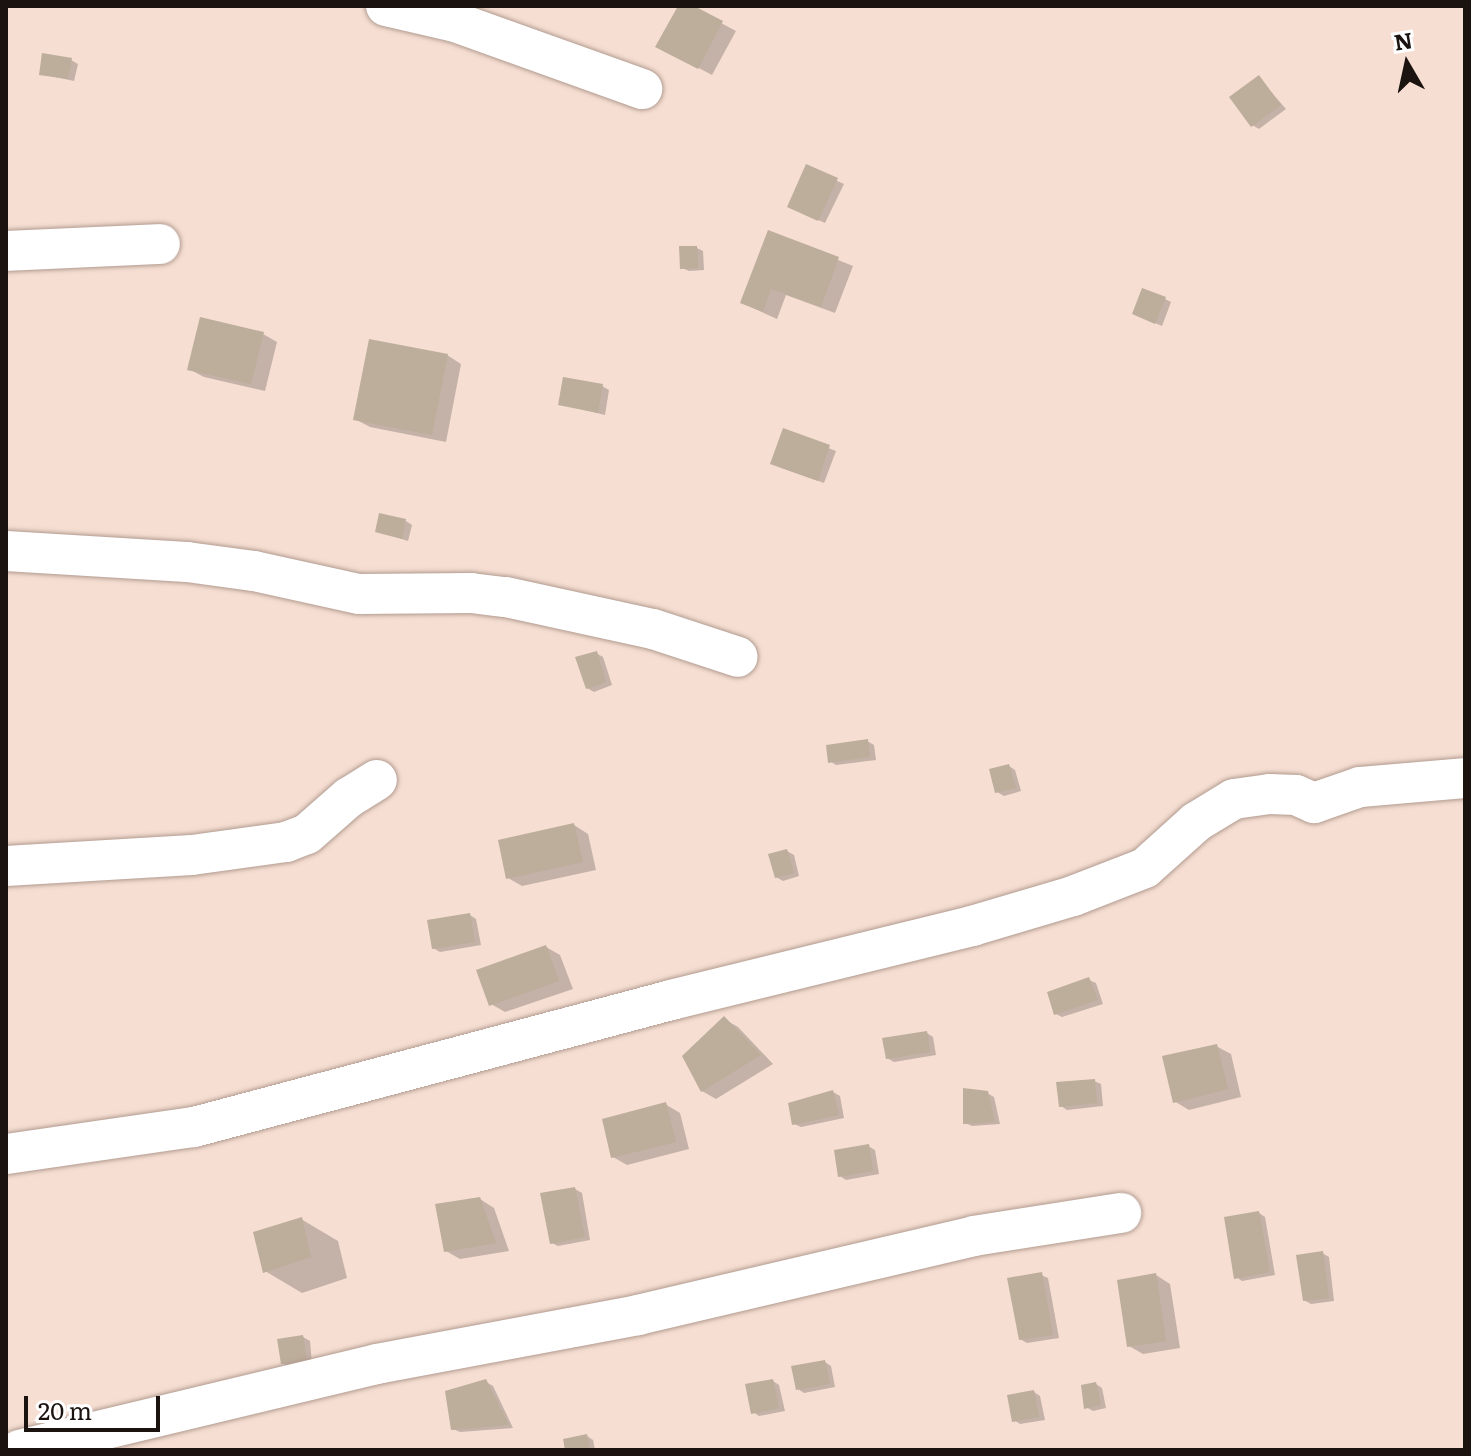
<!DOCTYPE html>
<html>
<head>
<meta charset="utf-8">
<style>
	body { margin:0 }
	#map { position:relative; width:1471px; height:1456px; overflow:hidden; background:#f6ded2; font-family:Literata,serif }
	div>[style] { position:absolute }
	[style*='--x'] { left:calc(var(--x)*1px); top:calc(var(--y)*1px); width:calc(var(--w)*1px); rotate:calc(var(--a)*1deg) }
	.shadow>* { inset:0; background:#0003 }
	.building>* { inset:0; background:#bdad9b }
	.roads { filter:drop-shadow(0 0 2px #b19b90) drop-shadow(0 0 2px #b19b90) }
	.minor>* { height:40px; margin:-20px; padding:0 20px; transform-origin:20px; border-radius:20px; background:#fff }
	span { translate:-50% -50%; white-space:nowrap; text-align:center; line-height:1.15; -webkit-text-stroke:6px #fff; paint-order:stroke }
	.frame { position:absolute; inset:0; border:8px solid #1b130f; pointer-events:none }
	.north { position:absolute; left:1367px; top:24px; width:80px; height:80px; -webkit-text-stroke:6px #fff; paint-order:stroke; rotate:351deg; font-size:22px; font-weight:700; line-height:32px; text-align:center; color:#1b130f }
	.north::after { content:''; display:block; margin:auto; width:28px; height:36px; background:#1b130f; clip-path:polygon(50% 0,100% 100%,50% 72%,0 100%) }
	.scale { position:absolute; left:24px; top:1396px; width:136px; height:36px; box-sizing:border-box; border:4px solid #1b130f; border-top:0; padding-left:10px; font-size:24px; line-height:28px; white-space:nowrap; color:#1b130f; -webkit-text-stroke:6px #fff; paint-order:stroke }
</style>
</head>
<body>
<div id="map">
	<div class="shadow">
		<div style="clip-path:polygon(680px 6px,689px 6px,736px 31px,712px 75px,672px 54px)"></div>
		<div style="clip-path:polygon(71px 60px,78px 64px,74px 81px,41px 74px)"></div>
		<div style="clip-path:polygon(1259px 78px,1286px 109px,1259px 129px,1252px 125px)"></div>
		<div style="clip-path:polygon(807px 167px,844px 184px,825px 223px,796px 210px)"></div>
		<div style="clip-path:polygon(769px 232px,853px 266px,835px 313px,786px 295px,777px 319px,742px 303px)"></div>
		<div style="clip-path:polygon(697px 248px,703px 251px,704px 270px,689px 271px,682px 268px)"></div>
		<div style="clip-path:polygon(1165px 299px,1171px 302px,1162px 326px,1141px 317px)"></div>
		<div style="clip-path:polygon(263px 334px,277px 342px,265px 391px,204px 377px,189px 369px)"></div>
		<div style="clip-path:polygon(447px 355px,461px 364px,446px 442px,370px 427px,355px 419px)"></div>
		<div style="clip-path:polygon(602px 386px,609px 390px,605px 415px,560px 404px)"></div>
		<div style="clip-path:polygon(784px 431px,836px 451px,824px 483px,779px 467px)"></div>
		<div style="clip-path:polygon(406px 521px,412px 525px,408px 541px,377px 531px)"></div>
		<div style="clip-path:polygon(596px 653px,603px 657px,612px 685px,594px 692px,587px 688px)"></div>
		<div style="clip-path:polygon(867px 741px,874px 745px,876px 760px,836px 765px,830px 761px)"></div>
		<div style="clip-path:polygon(1009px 766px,1015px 770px,1021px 791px,1004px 796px,997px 792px)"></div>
		<div style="clip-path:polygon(574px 825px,588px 834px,596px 870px,522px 886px,508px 878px)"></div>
		<div style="clip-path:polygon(787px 851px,794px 855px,799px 876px,783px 881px,776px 877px)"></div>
		<div style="clip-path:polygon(470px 915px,476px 919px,481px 945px,440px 952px,433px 948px)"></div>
		<div style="clip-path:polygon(546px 947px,560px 955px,573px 989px,505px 1012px,491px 1004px)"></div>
		<div style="clip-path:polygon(1089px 980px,1096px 983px,1103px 1004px,1062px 1017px,1056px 1014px)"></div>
		<div style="clip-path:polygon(724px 1019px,738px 1027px,773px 1064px,716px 1099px,702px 1091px)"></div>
		<div style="clip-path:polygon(927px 1033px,933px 1037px,936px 1055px,894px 1062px,887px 1058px)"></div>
		<div style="clip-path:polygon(1216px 1046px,1231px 1054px,1241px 1097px,1189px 1110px,1174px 1101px)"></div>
		<div style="clip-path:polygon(1094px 1081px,1101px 1084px,1103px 1106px,1067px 1110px,1061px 1106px)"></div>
		<div style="clip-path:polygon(833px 1092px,840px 1096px,844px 1118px,801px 1127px,794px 1124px)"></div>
		<div style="clip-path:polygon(987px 1093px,994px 1097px,1000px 1124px,972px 1126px,965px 1123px)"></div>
		<div style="clip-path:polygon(665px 1104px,680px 1113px,689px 1149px,627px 1165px,613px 1157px)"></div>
		<div style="clip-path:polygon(868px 1146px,875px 1150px,879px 1174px,846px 1180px,840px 1176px)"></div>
		<div style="clip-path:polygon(575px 1189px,582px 1193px,590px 1240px,558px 1246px,552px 1243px)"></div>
		<div style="clip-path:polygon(480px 1199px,494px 1208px,509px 1251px,460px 1259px,446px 1251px)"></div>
		<div style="clip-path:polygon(1259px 1213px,1265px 1217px,1275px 1275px,1242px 1281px,1236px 1277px)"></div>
		<div style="clip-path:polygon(301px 1219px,338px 1241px,347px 1278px,302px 1293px,265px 1271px)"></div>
		<div style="clip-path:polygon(1322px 1253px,1329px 1257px,1334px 1301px,1311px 1304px,1304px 1300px)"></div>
		<div style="clip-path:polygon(1041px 1275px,1048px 1278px,1059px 1338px,1027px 1343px,1020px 1339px)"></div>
		<div style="clip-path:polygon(1156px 1275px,1170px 1284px,1180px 1348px,1143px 1354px,1129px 1346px)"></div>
		<div style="clip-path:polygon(303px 1337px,310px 1341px,312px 1364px,289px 1367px,282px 1363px)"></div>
		<div style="clip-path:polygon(825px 1362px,831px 1366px,835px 1387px,804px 1393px,798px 1389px)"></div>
		<div style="clip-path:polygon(773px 1381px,779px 1385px,785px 1411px,759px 1416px,753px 1412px)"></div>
		<div style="clip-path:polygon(486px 1382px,493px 1386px,513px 1428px,460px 1432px,453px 1429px)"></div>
		<div style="clip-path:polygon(1096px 1384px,1102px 1388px,1106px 1408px,1093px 1411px,1086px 1407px)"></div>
		<div style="clip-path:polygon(1034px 1392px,1040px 1396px,1045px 1420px,1020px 1424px,1014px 1420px)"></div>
		<div style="clip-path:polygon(587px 1436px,593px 1440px,595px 1450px,568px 1450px)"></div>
	</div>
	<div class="building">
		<div style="clip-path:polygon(678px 6px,694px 6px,723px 21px,698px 69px,655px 47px)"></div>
		<div style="clip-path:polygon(42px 53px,72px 58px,68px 79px,39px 75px)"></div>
		<div style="clip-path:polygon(1259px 75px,1281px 105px,1251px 127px,1229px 97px)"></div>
		<div style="clip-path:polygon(806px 164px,838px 178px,818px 221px,787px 207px)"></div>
		<div style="clip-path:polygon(768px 230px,839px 257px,821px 307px,771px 289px,763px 312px,740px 303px)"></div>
		<div style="clip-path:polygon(679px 246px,697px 246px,698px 268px,680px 269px)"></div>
		<div style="clip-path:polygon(1142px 288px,1166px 297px,1155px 324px,1132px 314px)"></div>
		<div style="clip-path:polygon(200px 317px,264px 332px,251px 384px,187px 370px)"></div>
		<div style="clip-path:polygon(369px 339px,448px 354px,432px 435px,353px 420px)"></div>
		<div style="clip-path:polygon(563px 377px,603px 384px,598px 413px,558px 405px)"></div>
		<div style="clip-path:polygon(783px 428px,830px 445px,818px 481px,770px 464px)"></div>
		<div style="clip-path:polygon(379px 513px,406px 519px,402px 539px,375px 532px)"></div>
		<div style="clip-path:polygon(597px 651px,606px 682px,586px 689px,575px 657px)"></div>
		<div style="clip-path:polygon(868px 739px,870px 757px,828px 763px,826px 745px)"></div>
		<div style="clip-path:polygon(1009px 764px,1016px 788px,995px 793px,989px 769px)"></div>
		<div style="clip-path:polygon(574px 823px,583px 862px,506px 879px,498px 840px)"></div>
		<div style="clip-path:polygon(787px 849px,794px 873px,775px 878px,768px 854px)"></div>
		<div style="clip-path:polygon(470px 913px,475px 942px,432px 949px,427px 920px)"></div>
		<div style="clip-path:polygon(546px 945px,559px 981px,489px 1006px,476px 970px)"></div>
		<div style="clip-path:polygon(1089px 977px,1098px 1000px,1054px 1015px,1047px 992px)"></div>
		<div style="clip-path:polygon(724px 1016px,761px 1055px,701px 1092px,682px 1056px)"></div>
		<div style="clip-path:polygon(927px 1031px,930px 1052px,886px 1059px,882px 1038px)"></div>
		<div style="clip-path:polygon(1217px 1044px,1228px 1089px,1173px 1103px,1162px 1056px)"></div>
		<div style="clip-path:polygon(1095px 1079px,1097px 1103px,1059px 1107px,1056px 1082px)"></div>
		<div style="clip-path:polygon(963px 1088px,988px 1091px,995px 1122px,963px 1124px)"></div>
		<div style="clip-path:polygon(833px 1090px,839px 1115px,792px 1125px,788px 1103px)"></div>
		<div style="clip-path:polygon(666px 1102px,676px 1142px,611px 1158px,602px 1119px)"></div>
		<div style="clip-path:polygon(869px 1144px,873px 1171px,838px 1177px,834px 1150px)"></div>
		<div style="clip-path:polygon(575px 1187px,585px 1237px,550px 1244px,540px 1193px)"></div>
		<div style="clip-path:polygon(480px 1197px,496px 1243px,444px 1252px,435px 1204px)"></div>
		<div style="clip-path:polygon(1259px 1211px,1270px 1272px,1234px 1279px,1224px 1217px)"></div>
		<div style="clip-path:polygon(302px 1217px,311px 1257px,263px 1273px,253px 1232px)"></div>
		<div style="clip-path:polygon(1323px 1251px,1329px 1298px,1303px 1301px,1296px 1255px)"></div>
		<div style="clip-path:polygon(1042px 1272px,1053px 1335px,1019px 1340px,1007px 1278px)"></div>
		<div style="clip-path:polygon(1156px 1273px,1166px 1341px,1127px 1347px,1117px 1280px)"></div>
		<div style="clip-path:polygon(303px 1335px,307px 1361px,281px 1364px,277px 1339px)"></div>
		<div style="clip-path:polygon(825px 1360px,830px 1384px,796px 1390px,791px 1366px)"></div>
		<div style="clip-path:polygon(486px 1379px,509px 1425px,451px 1430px,445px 1391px)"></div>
		<div style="clip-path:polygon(773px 1379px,779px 1408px,751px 1414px,745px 1384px)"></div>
		<div style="clip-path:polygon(1096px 1382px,1101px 1405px,1084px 1409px,1081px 1385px)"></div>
		<div style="clip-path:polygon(1034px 1390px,1039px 1417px,1012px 1422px,1007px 1395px)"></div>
		<div style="clip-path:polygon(587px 1434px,590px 1450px,565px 1450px,563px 1439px)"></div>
	</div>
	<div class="roads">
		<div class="minor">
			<div style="--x:386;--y:6;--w:71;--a:13.1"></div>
			<div style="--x:455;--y:22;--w:199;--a:19.7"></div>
			<div style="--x:6;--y:251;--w:154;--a:-2.6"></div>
			<div style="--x:6;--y:551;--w:181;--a:3.5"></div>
			<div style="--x:187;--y:562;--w:68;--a:7.7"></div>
			<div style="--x:254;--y:571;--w:107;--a:12.4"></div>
			<div style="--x:359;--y:594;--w:112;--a:-0.5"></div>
			<div style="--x:471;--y:593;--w:35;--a:7"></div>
			<div style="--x:506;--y:597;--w:150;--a:12.3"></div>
			<div style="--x:653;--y:629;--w:89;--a:18.2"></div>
			<div style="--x:6;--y:866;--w:186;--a:-3.4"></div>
			<div style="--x:192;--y:855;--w:95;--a:-7.9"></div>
			<div style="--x:286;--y:842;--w:22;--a:-21"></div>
			<div style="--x:307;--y:834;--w:55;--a:-41.3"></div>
			<div style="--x:348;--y:798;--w:34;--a:-32"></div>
			<div style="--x:6;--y:1154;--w:190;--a:-8.2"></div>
			<div style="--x:194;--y:1127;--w:494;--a:-14.9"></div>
			<div style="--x:671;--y:1000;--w:310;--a:-13.8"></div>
			<div style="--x:972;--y:926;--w:105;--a:-16.5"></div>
			<div style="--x:1073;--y:896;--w:77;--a:-21.3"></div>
			<div style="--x:1145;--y:868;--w:69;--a:-42"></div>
			<div style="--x:1196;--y:822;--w:44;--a:-31.2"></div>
			<div style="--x:1234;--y:799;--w:36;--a:-8"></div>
			<div style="--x:1270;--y:794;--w:26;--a:2"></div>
			<div style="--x:1296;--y:795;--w:20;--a:24"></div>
			<div style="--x:1314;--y:803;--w:49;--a:-19.2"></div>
			<div style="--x:1360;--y:787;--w:105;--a:-4.9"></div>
			<div style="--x:19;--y:1450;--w:368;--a:-13.5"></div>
			<div style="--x:377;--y:1364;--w:266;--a:-10.6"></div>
			<div style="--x:638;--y:1315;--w:345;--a:-13.2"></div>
			<div style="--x:974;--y:1236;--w:149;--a:-8.9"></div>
		</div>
	</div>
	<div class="frame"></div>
	<div class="north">N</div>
	<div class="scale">20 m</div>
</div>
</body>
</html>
